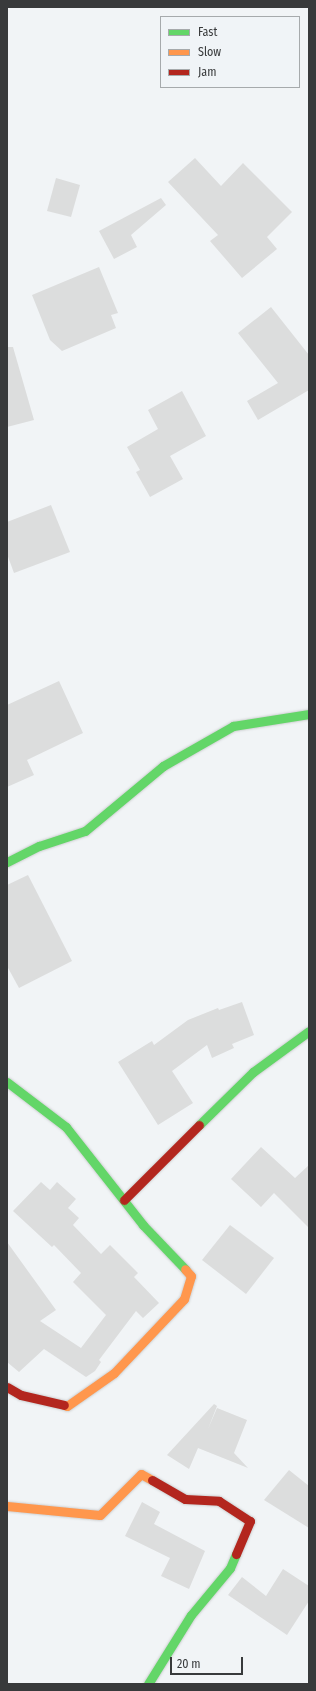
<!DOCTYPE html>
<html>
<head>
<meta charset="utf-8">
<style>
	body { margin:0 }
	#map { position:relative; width:316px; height:1691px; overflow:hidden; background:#f1f4f6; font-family:"Fira Sans Condensed",sans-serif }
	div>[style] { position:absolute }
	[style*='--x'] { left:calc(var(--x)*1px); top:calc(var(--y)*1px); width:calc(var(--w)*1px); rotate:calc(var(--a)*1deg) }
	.building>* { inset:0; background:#dcdddd }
	.roads { filter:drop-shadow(0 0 1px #cdcfd0) drop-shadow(0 0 1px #cdcfd0) }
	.fast>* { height:9px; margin:-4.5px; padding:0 4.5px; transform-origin:4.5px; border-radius:4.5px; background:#63d668 }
	.slow>* { height:9px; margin:-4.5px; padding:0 4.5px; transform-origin:4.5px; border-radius:4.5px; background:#ff974d }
	.jam>* { height:9px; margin:-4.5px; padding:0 4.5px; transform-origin:4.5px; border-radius:4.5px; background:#b3261e }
	span { translate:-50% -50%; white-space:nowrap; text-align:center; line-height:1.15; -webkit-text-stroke:3px #f0f4f7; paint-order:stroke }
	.frame { position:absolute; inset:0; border:8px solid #383a3b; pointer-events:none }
	.legend { position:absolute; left:160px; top:16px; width:140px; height:72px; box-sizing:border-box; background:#f0f4f7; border:1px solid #a6aaac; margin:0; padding:5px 7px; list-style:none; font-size:12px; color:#383a3b }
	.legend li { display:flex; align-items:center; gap:8px; height:20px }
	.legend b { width:20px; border:1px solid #a6aaac }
	.scale { position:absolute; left:170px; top:1657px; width:73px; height:18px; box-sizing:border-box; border:2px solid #383a3b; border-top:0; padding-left:5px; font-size:12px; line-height:14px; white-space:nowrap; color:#383a3b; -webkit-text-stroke:3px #f0f4f7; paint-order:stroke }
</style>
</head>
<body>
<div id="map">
	<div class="building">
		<div style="clip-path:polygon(195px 158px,221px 186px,243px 163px,292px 212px,267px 237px,277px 249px,242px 278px,210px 241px,218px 235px,168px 182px)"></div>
		<div style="clip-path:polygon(56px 178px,80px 185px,71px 217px,47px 211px)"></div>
		<div style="clip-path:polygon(161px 198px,166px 205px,131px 235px,137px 247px,114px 259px,99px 231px)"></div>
		<div style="clip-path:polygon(99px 267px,118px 313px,111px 315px,116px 328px,62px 351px,50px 340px,32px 295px)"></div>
		<div style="clip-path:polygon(271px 307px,309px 355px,309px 390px,258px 420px,247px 401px,278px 383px,238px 333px)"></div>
		<div style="clip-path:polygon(7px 347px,13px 347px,34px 420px,7px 427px)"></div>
		<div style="clip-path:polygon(182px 391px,206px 436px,170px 456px,183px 479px,150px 497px,136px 472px,140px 470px,127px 447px,158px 429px,148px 410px)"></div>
		<div style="clip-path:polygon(51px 505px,70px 552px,14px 573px,7px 554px,7px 522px)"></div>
		<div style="clip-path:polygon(59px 681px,83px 733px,27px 760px,34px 775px,7px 787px,7px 705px)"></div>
		<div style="clip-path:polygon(28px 875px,72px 961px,19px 988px,7px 966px,7px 885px)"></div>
		<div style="clip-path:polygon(242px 1002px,254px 1035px,232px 1044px,234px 1048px,212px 1058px,207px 1045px,172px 1071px,193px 1103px,158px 1125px,118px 1062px,152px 1041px,154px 1045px,188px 1020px,218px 1008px,219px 1010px)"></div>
		<div style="clip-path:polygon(261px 1147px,295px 1178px,309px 1165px,309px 1228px,274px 1193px,261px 1207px,231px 1179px)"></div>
		<div style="clip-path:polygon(41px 1182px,50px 1190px,57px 1182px,76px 1199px,68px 1208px,79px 1218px,73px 1225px,101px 1254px,110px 1245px,138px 1273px,134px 1277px,159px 1303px,143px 1318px,136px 1311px,99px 1360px,101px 1362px,95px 1371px,86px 1377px,44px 1349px,19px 1372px,7px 1362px,7px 1242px,56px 1310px,40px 1321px,81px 1348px,106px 1315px,73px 1282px,81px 1273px,54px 1245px,52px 1247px,13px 1211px)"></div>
		<div style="clip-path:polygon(230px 1225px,274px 1258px,246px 1294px,202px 1260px)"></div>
		<div style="clip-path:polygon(214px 1404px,217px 1406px,208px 1429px,217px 1408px,247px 1420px,234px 1453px,248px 1468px,198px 1448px,189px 1469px,167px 1455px)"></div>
		<div style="clip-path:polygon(289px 1470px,309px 1486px,309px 1528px,264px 1500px)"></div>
		<div style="clip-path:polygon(142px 1502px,160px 1512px,154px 1524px,205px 1551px,189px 1589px,161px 1576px,170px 1558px,125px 1536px)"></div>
		<div style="clip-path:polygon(283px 1569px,309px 1586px,309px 1601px,287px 1635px,228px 1595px,242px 1577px,266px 1596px)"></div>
	</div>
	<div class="roads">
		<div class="fast">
			<div style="--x:7;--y:862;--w:36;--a:-27"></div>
			<div style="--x:39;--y:846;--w:48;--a:-18.1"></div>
			<div style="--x:85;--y:831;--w:102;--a:-39.8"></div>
			<div style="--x:163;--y:766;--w:81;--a:-29.7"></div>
			<div style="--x:233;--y:726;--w:77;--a:-9"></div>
			<div style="--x:7;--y:1082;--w:74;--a:37.3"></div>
			<div style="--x:66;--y:1127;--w:125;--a:51.8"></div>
			<div style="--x:143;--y:1225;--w:61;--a:46.3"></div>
			<div style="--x:199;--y:1125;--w:76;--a:-44.5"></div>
			<div style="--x:253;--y:1072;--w:69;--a:-36.2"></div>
			<div style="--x:148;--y:1684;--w:81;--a:-58.1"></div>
			<div style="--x:191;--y:1615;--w:61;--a:-50.3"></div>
			<div style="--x:230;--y:1568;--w:15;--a:-67"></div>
		</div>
		<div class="slow">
			<div style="--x:64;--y:1405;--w:3;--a:18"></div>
			<div style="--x:67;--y:1406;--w:57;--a:-35.1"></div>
			<div style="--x:114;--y:1373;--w:102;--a:-46.6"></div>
			<div style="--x:184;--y:1299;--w:24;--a:-73"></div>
			<div style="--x:191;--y:1276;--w:9;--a:-131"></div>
			<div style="--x:7;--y:1506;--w:93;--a:5.5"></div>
			<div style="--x:100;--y:1515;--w:58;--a:-45"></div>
			<div style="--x:141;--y:1474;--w:13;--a:29"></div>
		</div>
		<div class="jam">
			<div style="--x:124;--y:1200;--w:106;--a:-45"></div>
			<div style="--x:7;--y:1387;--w:16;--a:30"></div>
			<div style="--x:21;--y:1395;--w:44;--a:13.1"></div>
			<div style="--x:152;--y:1480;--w:38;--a:30"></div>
			<div style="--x:185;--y:1499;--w:34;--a:3"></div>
			<div style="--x:219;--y:1501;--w:37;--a:33"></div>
			<div style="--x:250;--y:1521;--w:36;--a:113"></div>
		</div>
	</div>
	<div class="frame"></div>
	<ul class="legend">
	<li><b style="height:5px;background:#63d668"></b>Fast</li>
	<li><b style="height:5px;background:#ff974d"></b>Slow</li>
	<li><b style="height:5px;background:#b3261e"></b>Jam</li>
	</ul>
	<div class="scale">20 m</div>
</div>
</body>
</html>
